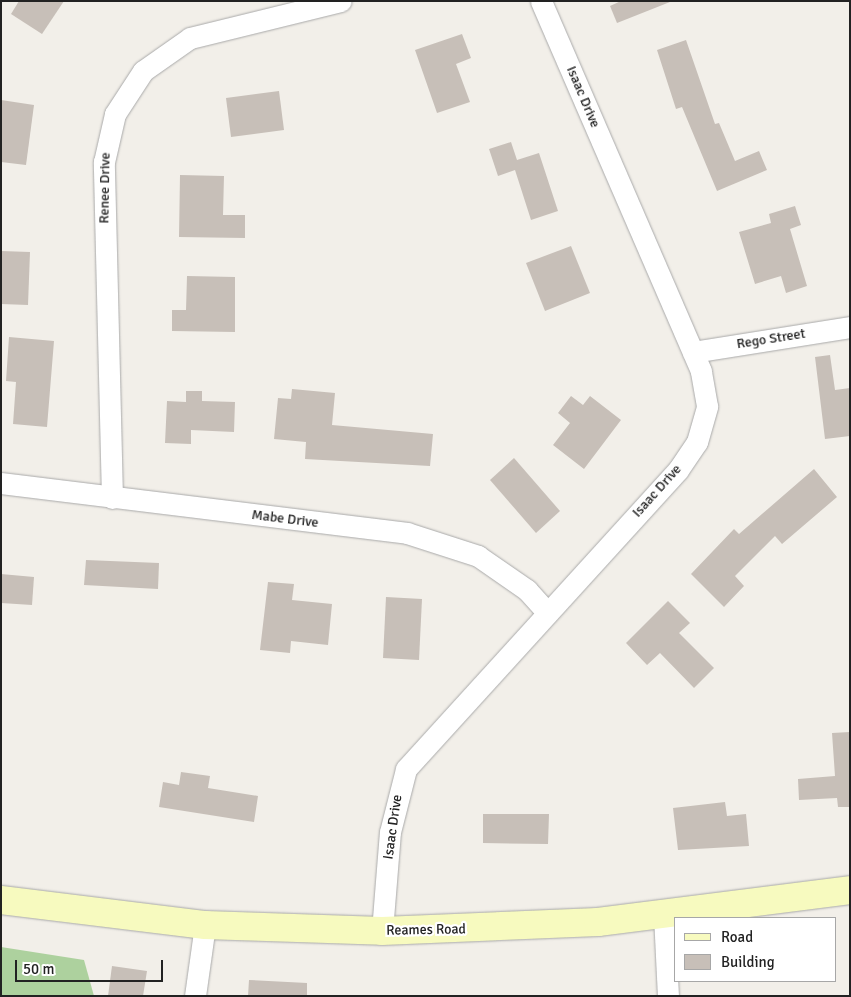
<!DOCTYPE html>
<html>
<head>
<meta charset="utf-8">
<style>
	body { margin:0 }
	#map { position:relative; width:851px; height:997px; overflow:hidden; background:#f2efe9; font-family:Signika,sans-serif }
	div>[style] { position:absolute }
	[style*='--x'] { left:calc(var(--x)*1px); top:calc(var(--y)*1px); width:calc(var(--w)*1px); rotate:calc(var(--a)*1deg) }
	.forest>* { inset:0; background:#add19e }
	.building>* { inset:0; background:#c7bfb8 }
	.roads { filter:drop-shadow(0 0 1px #a9a9a9) drop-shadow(0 0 1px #a9a9a9) }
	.street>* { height:21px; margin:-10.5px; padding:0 10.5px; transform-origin:10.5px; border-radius:10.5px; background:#fff }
	.secondary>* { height:28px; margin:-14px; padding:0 14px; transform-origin:14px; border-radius:14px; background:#f7fabf }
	span { translate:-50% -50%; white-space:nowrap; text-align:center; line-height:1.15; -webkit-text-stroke:4.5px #fff; paint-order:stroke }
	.street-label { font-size:14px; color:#222 }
	.frame { position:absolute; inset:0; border:2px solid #222; pointer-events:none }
	.legend { position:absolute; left:674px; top:917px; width:162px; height:65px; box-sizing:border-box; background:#fff; border:1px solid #a7a7a7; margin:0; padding:6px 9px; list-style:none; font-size:15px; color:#222 }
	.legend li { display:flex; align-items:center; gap:10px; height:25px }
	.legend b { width:25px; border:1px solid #a7a7a7 }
	.scale { position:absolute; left:15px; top:960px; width:148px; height:22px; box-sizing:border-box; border:2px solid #222; border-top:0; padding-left:6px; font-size:15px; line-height:18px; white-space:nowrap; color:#222; -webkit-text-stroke:4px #fff; paint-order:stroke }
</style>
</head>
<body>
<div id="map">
	<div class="forest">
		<div style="clip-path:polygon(1px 947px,84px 960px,94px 996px,1px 996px)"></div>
	</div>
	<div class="building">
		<div style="clip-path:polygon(19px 1px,64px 1px,42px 34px,11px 14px)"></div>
		<div style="clip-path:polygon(621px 1px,670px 1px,670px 2px,617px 23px,610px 6px)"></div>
		<div style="clip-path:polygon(462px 34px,471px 58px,456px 64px,470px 102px,437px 113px,415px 50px)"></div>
		<div style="clip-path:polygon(686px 40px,715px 124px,719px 123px,735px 161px,759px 151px,767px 170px,717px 191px,682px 107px,676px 109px,657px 50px)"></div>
		<div style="clip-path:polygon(279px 91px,284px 130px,231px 137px,226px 98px)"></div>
		<div style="clip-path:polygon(1px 100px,34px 105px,26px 165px,1px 162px)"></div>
		<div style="clip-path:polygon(511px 142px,517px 160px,539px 153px,558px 211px,531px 220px,515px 170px,498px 176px,489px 149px)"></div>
		<div style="clip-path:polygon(180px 175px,224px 176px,223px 215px,245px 215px,245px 238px,179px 237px)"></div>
		<div style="clip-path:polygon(795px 206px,801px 225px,790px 229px,807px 286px,786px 293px,781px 276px,755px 284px,739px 232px,771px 223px,769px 214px)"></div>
		<div style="clip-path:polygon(571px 246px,590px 293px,545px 311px,526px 263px)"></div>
		<div style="clip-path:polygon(1px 251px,30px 252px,28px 305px,1px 304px)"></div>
		<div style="clip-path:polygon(187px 276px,235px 277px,235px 332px,172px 331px,172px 310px,186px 310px)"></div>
		<div style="clip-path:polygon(9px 337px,54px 341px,47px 427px,13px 424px,16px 382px,6px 381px)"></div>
		<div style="clip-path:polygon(830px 355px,835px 390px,850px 388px,850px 436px,825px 439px,815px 357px)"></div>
		<div style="clip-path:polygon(292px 389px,335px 393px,332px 425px,433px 434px,430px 466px,305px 459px,306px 442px,274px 439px,278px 398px,291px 399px)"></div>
		<div style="clip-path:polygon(186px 391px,202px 391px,202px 401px,235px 402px,234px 432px,191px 430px,191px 444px,165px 443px,167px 401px,186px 402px)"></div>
		<div style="clip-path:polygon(571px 396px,583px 405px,590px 396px,621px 420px,584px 469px,553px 445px,570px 423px,558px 413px)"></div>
		<div style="clip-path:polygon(514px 458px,560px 511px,536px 533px,490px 480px)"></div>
		<div style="clip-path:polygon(814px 469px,837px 497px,782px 544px,775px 536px,735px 576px,744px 586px,724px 607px,691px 574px,734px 529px,739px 534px)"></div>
		<div style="clip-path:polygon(86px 560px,159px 563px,158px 589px,84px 585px)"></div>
		<div style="clip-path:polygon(1px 574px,34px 577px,32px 605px,1px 603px)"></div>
		<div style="clip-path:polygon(268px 582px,294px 584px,292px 600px,332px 604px,328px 645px,291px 641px,290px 653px,260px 650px)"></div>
		<div style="clip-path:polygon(386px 597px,422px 599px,419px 660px,383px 658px)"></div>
		<div style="clip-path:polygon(668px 601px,690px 623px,679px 633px,714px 668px,694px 688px,660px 653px,647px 665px,626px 643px)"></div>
		<div style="clip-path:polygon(850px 732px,850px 807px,838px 807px,837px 798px,799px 800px,798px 779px,835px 776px,832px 733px)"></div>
		<div style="clip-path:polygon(181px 772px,210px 776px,208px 788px,258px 796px,254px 822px,159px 807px,163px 782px,179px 785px)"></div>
		<div style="clip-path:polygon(725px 802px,727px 816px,746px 814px,749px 846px,678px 850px,673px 808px)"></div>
		<div style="clip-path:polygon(483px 814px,549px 814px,548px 844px,483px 843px)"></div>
		<div style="clip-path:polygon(112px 966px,147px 971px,143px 996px,108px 996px)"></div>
		<div style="clip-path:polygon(249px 980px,307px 983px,307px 996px,248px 996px)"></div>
	</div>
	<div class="roads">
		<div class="street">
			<div style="--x:693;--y:352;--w:159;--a:-9"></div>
			<div style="--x:1;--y:483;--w:409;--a:7"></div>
			<div style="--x:407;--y:533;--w:75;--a:17.9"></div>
			<div style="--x:478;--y:556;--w:60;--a:34.8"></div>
			<div style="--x:527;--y:590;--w:30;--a:48"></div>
			<div style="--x:112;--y:498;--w:336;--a:-91.4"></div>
			<div style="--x:104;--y:162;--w:49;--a:-77.1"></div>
			<div style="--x:115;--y:114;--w:51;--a:-56.9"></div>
			<div style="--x:143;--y:71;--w:57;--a:-35.1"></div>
			<div style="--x:190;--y:38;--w:155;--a:-13.8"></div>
			<div style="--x:664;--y:915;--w:81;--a:87.2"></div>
			<div style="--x:382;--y:931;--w:99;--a:-85.4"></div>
			<div style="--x:390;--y:832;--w:65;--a:-75.7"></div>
			<div style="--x:406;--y:769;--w:404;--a:-47.7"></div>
			<div style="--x:678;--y:470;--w:34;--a:-56"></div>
			<div style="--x:697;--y:442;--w:37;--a:-74"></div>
			<div style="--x:707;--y:406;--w:36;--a:-100"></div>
			<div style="--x:701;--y:371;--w:403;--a:-113.4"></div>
			<div style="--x:195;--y:996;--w:72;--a:-82"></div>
		</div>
		<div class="secondary">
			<div style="--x:1;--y:900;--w:206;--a:7"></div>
			<div style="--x:205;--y:925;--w:177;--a:1.9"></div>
			<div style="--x:382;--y:931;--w:216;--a:-2.4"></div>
			<div style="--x:598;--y:922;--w:254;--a:-7.2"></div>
		</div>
	</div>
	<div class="street-label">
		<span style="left:583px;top:97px;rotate:67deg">Isaac Drive</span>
		<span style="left:105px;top:188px;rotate:-89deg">Renee Drive</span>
		<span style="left:771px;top:339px;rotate:-9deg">Rego Street</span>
		<span style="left:657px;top:491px;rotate:-48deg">Isaac Drive</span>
		<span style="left:285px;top:519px;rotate:7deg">Mabe Drive</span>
		<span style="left:393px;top:827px;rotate:-82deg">Isaac Drive</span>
		<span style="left:426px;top:930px;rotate:-1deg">Reames Road</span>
	</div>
	<div class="frame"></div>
	<ul class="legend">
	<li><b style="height:6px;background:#f7fabf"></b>Road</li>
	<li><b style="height:14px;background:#c7bfb8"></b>Building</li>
	</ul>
	<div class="scale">50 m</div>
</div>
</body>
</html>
